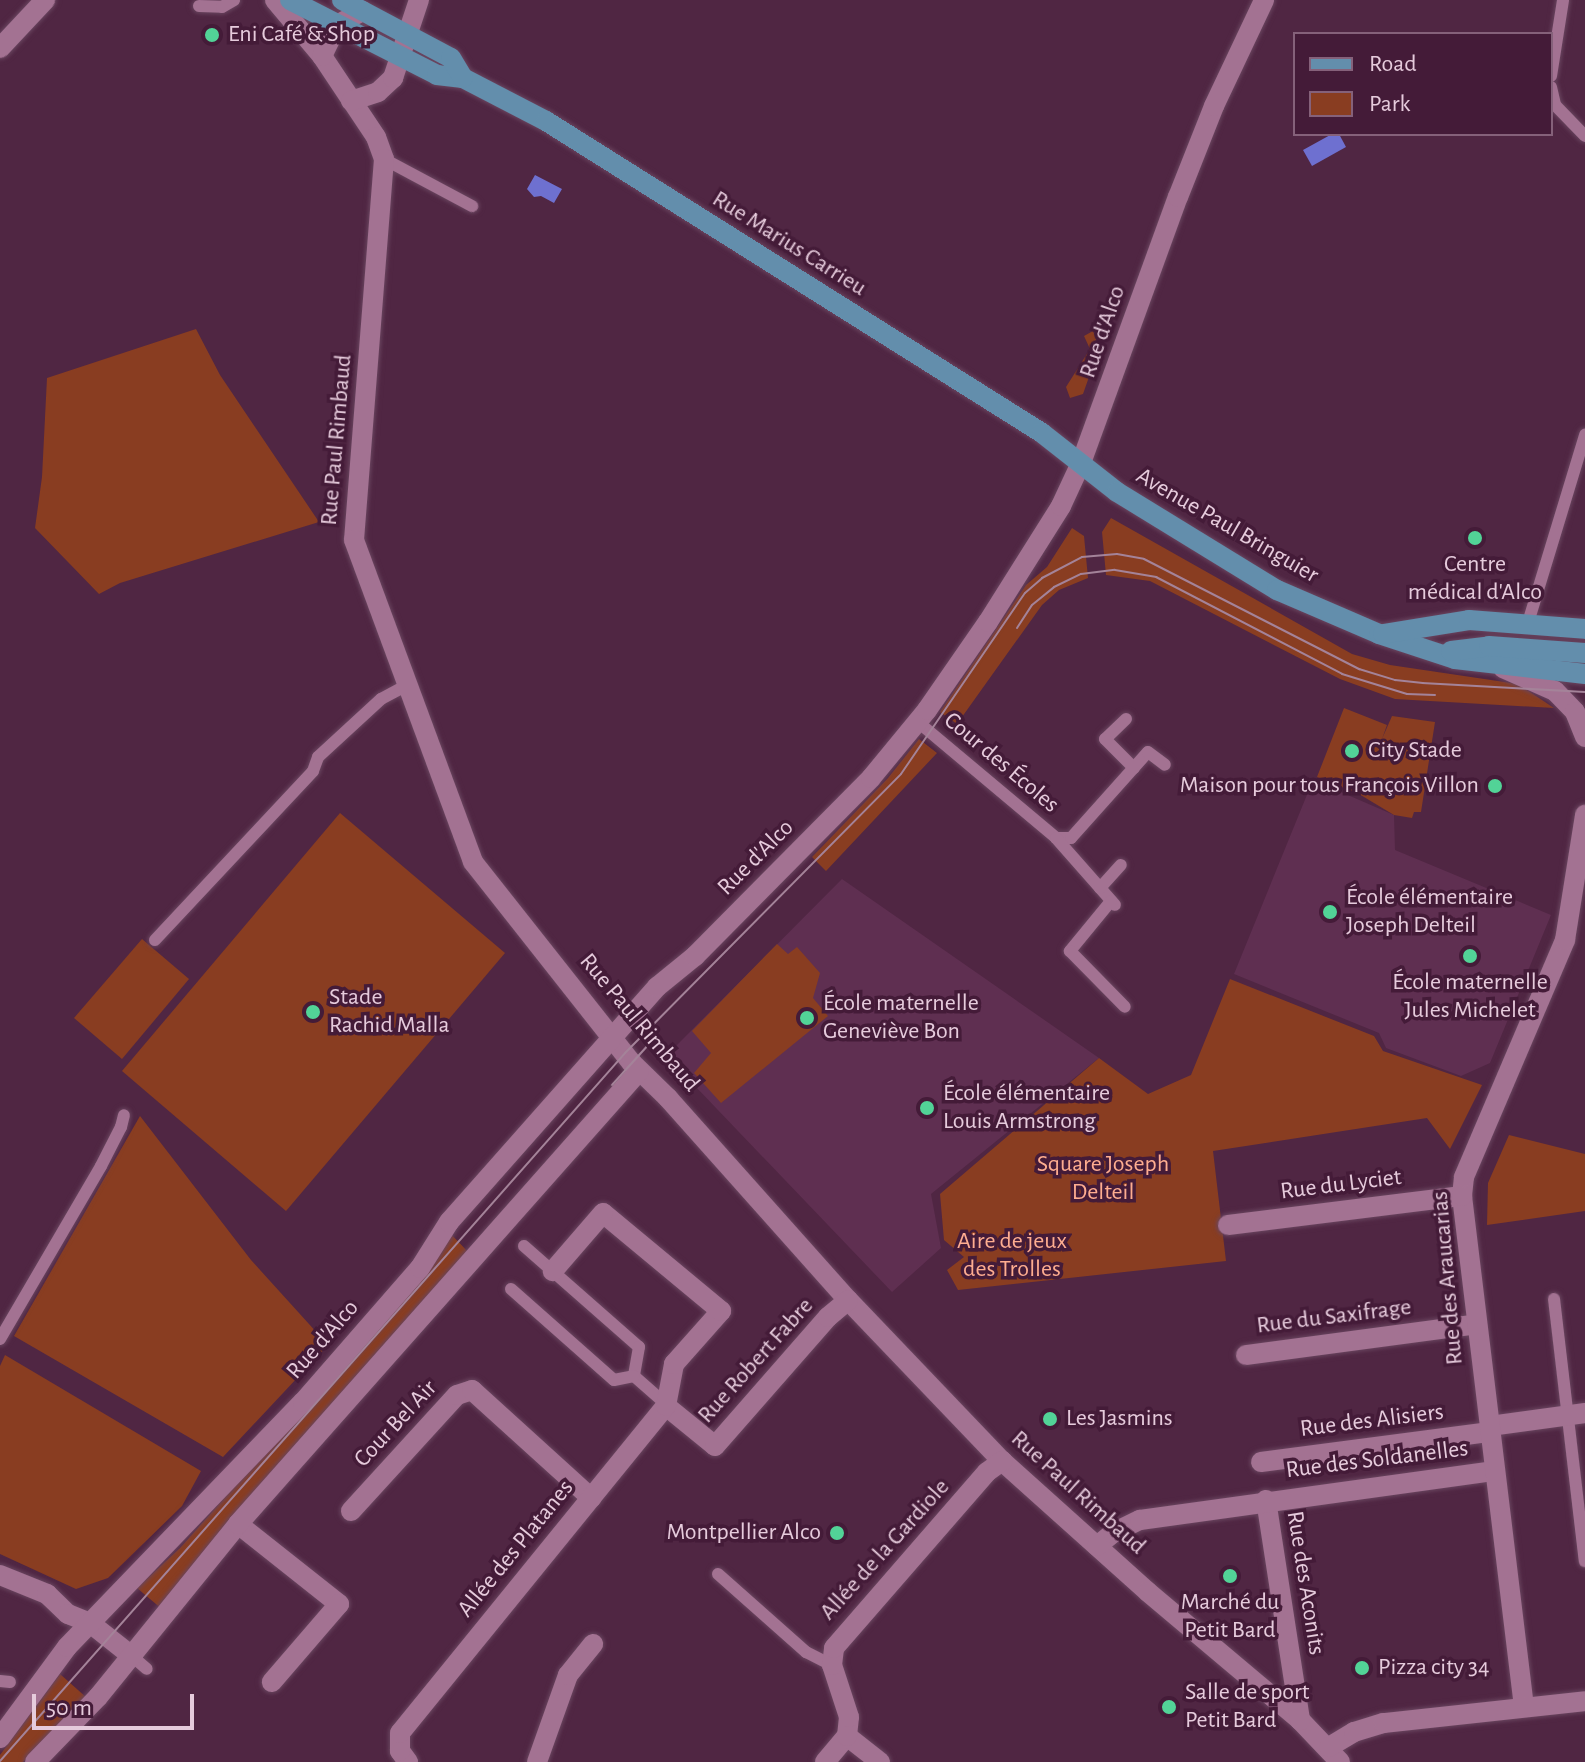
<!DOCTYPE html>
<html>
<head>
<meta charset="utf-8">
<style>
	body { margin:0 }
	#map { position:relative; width:1585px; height:1762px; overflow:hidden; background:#502643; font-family:"Alegreya Sans",sans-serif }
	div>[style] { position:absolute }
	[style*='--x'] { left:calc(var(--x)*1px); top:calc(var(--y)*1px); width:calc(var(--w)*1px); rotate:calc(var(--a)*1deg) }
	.built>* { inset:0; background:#5f2f51 }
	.green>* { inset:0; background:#893d21 }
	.water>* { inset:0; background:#6e70d0 }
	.roads { filter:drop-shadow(0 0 2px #69455f) drop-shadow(0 0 2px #69455f) }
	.lane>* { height:12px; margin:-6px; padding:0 6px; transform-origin:6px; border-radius:6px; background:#a37292 }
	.street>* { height:20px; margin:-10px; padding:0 10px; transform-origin:10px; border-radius:10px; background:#a37292 }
	.secondary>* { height:20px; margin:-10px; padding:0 10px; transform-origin:10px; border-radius:10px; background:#a37292 }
	.primary>* { height:20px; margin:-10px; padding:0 10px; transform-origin:10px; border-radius:10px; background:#638eac }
	.tram>* { height:2px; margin:-1px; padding:0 1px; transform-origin:1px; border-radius:1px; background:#a48399 }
	.dots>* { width:22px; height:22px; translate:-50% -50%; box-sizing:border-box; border:4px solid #441b38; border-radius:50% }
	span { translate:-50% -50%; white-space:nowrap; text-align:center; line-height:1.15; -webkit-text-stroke:7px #441b38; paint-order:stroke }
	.poi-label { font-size:24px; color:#e6cbdc }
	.left { translate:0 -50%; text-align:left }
	.right { translate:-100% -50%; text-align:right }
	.street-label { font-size:24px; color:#e6cbdc }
	.park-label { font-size:24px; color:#fead90 }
	.legend { position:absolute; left:1293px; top:32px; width:260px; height:104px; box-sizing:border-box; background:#441b38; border:2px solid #85617a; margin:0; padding:10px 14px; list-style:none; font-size:24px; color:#e6cbdc }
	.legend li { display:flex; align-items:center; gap:16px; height:40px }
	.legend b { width:40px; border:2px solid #85617a }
	.scale { position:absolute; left:32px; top:1694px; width:162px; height:36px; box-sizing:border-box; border:4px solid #e6cbdc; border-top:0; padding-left:10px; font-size:24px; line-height:28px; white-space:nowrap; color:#e6cbdc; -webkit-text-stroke:6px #441b38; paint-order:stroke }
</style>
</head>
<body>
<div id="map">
	<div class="built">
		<div style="clip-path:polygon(1313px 780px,1394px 815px,1395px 850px,1551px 915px,1490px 1063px,1461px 1076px,1386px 1048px,1379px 1033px,1234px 974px)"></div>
		<div style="clip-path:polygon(842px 879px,1099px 1058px,931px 1194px,941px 1248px,892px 1292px,674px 1064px,675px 1047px)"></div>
	</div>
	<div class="green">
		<div style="clip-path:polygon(196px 329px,220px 375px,319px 522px,120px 583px,99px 594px,35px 528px,42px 477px,47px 378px)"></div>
		<div style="clip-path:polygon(1093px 331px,1098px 345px,1096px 357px,1083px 394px,1070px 398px,1066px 387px,1090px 349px,1084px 336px)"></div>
		<div style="clip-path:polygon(1111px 518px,1352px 654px,1390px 665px,1518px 684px,1554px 708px,1395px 699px,1340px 679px,1150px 581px,1106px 575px,1102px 532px)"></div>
		<div style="clip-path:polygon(1072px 528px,1084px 536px,1088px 578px,1059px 590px,1042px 605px,957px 724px,940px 712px,1026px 585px,1047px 567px)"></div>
		<div style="clip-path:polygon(1344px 708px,1387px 725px,1382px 739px,1392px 716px,1435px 722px,1421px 812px,1414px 812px,1412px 818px,1394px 815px,1359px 794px,1317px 777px)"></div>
		<div style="clip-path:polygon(919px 739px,937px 753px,826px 871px,812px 857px,888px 778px)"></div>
		<div style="clip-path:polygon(340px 813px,505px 953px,286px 1211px,122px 1071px)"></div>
		<div style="clip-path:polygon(142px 939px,189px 979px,122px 1059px,74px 1018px)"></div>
		<div style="clip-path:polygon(777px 944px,788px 954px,797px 947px,820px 973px,813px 998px,828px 1016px,721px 1103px,694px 1073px,711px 1053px,692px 1031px)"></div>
		<div style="clip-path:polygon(1230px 979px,1374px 1036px,1383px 1051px,1482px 1085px,1450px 1149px,1427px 1118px,1213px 1151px,1226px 1261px,958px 1290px,947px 1270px,964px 1257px,944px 1240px,940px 1194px,1099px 1058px,1148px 1094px,1191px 1075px)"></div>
		<div style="clip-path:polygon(140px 1116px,251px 1260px,328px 1345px,223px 1457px,14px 1336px)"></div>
		<div style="clip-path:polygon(1509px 1135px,1585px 1154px,1585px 1211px,1487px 1225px,1488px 1183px)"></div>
		<div style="clip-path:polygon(449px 1232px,470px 1254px,163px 1610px,137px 1588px,180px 1548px,429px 1268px)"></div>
		<div style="clip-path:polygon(5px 1355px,201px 1471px,182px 1506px,108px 1578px,76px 1589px,0 1554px,0 1366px)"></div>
		<div style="clip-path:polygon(60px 1674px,87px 1698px,23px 1762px,0 1762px,0 1755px)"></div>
	</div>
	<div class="water">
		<div style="clip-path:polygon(1332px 134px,1339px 134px,1346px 147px,1312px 166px,1303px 150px)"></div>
		<div style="clip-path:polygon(535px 175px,562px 189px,554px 203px,541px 196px,534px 197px,527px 189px)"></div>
	</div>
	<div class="roads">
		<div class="lane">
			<div style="--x:199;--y:6;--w:23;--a:2"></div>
			<div style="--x:222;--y:7;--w:14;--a:-30"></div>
			<div style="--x:1551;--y:76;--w:77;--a:-81"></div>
			<div style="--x:1551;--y:87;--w:18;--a:77"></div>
			<div style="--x:1555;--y:105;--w:43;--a:45.9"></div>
			<div style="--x:384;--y:159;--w:100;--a:28.1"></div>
			<div style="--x:1527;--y:626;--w:200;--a:-73.1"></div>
			<div style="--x:1126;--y:719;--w:29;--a:136"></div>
			<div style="--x:1105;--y:739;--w:41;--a:45"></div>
			<div style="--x:918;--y:722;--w:180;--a:40"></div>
			<div style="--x:1056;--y:838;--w:15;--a:0"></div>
			<div style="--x:1071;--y:838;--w:115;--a:-48.2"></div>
			<div style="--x:1148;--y:752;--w:21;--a:37"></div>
			<div style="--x:1056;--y:838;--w:89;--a:48.6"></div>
			<div style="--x:1100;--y:888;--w:31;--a:-48"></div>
			<div style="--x:1111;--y:901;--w:65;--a:129.4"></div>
			<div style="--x:1070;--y:951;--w:78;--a:45.5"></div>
			<div style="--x:155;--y:940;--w:231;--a:-46.9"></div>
			<div style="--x:313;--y:771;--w:15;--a:-70"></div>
			<div style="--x:318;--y:757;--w:86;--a:-42.6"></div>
			<div style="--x:381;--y:699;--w:30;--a:-28"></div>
			<div style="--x:524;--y:1246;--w:153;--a:41.3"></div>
			<div style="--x:639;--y:1347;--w:29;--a:100"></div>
			<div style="--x:634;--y:1376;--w:44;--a:41.3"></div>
			<div style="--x:511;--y:1289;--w:137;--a:41.5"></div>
			<div style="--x:614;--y:1380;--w:20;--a:-11"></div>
			<div style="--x:1554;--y:1299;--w:264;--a:83.3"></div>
			<div style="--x:0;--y:1339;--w:200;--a:-59.7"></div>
			<div style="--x:101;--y:1166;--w:44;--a:-62.9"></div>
			<div style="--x:121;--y:1127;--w:12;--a:-76"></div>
			<div style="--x:718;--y:1574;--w:118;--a:41.6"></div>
			<div style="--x:806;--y:1652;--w:29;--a:27"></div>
			<div style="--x:133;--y:1657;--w:18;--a:41"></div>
			<div style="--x:0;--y:1681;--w:10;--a:6"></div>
		</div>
		<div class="street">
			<div style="--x:275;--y:0;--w:73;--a:50"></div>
			<div style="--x:322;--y:56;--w:97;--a:56.3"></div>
			<div style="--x:376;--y:137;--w:23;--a:70"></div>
			<div style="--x:384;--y:159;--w:382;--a:94.5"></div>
			<div style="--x:354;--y:540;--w:343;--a:69.7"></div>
			<div style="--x:473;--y:862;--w:256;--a:51.7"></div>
			<div style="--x:632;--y:1063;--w:50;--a:44.2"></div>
			<div style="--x:668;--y:1098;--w:271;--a:48.3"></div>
			<div style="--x:848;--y:1300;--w:223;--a:46.3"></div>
			<div style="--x:1002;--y:1461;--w:196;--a:41.9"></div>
			<div style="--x:1148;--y:1592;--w:199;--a:40.1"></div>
			<div style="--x:1300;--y:1720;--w:58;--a:46.4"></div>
			<div style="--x:0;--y:48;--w:66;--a:-46.8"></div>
			<div style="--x:322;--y:56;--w:34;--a:-64"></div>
			<div style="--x:337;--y:25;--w:29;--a:-29"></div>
			<div style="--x:351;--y:101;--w:28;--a:-18"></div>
			<div style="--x:378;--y:92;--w:21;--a:-43"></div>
			<div style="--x:393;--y:78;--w:82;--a:-71.6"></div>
			<div style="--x:1081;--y:463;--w:283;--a:-70"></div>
			<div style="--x:1178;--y:197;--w:98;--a:-68.4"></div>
			<div style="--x:1214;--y:106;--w:117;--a:-64.7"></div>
			<div style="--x:1503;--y:668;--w:57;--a:23.9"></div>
			<div style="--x:1555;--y:691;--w:29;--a:46"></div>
			<div style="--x:1575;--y:712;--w:27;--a:68"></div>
			<div style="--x:1228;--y:1225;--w:236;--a:-7.1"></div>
			<div style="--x:1246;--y:1355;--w:233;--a:-7.6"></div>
			<div style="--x:666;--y:1406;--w:63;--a:39.2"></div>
			<div style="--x:715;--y:1446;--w:171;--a:-48.8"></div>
			<div style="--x:828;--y:1317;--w:26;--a:-40"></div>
			<div style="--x:1490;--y:1426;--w:96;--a:-7.8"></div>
			<div style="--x:1261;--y:1462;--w:231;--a:-7.5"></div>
			<div style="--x:1266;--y:1500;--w:223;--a:81.2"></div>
			<div style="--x:351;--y:1511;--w:157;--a:-47.6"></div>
			<div style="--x:457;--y:1395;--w:16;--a:-18"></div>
			<div style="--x:472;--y:1390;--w:161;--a:42.2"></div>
			<div style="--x:238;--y:1524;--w:129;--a:38.4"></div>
			<div style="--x:339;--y:1604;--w:103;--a:130.7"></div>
			<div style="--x:1097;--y:1546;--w:21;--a:-39"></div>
			<div style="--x:1113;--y:1533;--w:30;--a:-26"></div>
			<div style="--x:1140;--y:1520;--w:358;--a:-7.9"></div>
			<div style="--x:0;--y:1575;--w:51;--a:22"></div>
			<div style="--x:47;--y:1594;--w:29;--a:44"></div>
			<div style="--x:68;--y:1614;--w:24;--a:22"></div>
			<div style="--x:1524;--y:1707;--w:515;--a:-96.92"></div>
			<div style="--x:1462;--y:1196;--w:19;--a:-84"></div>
			<div style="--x:1464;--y:1177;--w:258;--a:-66.9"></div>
			<div style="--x:1565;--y:940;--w:127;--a:-80.9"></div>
			<div style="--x:1329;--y:1747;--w:29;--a:-31"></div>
			<div style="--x:1354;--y:1732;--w:31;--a:-17"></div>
			<div style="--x:1384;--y:1723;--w:202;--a:-6.2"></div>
			<div style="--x:408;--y:1762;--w:14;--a:-126"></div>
			<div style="--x:400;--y:1751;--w:18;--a:-90"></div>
			<div style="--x:400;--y:1733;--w:422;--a:-50.9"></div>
			<div style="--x:666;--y:1406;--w:43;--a:-79.2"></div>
			<div style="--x:674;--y:1364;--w:71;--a:-48.4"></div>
			<div style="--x:721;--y:1311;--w:153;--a:-140.3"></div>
			<div style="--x:603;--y:1213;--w:77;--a:130.8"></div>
			<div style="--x:537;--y:1762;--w:92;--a:-70.4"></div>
			<div style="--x:568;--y:1675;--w:40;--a:-51"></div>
			<div style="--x:825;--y:1762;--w:34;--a:-50"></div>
			<div style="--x:880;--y:1762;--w:42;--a:-141.8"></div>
			<div style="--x:847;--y:1736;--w:19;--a:-84"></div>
			<div style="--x:849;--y:1717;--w:55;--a:-108.1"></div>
			<div style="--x:832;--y:1665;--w:17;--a:-83"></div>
			<div style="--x:834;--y:1648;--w:233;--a:-49"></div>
			<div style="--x:987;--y:1472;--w:19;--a:-36"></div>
		</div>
		<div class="secondary">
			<div style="--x:90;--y:1623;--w:55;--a:38.3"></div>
			<div style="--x:0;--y:1738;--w:113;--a:-53.6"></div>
			<div style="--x:67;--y:1647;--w:340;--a:-46.1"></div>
			<div style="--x:303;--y:1402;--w:178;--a:-48.9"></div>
			<div style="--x:420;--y:1268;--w:54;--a:-57.8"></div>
			<div style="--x:449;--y:1222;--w:314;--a:-48.5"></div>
			<div style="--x:657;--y:987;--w:49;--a:-39.2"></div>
			<div style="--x:695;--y:956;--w:250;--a:-45.3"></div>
			<div style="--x:871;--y:778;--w:88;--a:-50.5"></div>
			<div style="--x:927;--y:710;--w:107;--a:-55.3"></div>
			<div style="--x:988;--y:622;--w:137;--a:-57.8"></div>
			<div style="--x:1061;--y:506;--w:47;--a:-65.1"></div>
			<div style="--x:35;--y:1762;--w:91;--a:-45.9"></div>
			<div style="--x:98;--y:1697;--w:223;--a:-51"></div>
			<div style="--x:238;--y:1524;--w:605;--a:-48.48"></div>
		</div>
		<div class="primary">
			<div style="--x:290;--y:0;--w:165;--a:27"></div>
			<div style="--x:437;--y:75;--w:26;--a:7"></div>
			<div style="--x:463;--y:78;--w:93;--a:27.4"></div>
			<div style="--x:546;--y:121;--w:586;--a:32.17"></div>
			<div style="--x:1042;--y:433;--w:95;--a:38.2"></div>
			<div style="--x:1117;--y:492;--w:188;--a:31.5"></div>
			<div style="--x:1277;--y:590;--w:111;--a:23.3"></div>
			<div style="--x:1379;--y:634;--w:80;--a:18.2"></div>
			<div style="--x:1455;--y:659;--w:131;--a:6.6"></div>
			<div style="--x:342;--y:0;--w:123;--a:28"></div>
			<div style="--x:451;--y:58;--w:23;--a:59"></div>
			<div style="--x:1383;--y:634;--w:87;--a:-9.2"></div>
			<div style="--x:1469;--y:620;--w:116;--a:4.4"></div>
			<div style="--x:1451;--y:651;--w:38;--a:-7"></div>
			<div style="--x:1489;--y:646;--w:96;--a:4.2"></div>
		</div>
	</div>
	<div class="tram">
		<div style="--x:1017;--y:628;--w:27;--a:-57"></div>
		<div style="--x:1032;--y:605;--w:28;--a:-39"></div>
		<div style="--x:1054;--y:587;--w:30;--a:-26"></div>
		<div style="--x:1081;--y:574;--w:34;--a:-7"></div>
		<div style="--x:1115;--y:570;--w:42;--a:9.7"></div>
		<div style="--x:1156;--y:577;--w:210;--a:27.5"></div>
		<div style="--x:1342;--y:674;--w:68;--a:17.1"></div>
		<div style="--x:1407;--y:694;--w:28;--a:2"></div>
		<div style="--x:612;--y:1085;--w:57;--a:-47.9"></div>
		<div style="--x:0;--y:1761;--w:944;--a:-48.56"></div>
		<div style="--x:625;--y:1053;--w:392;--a:-45.3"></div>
		<div style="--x:901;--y:774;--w:219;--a:-55.6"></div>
		<div style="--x:1025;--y:593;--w:23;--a:-41"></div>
		<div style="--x:1042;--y:578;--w:45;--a:-27.7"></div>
		<div style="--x:1082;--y:557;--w:35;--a:-5"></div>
		<div style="--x:1117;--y:554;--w:27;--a:10"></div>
		<div style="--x:1144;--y:559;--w:242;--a:27.1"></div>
		<div style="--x:1359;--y:669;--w:38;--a:17"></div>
		<div style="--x:1395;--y:680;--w:28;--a:6"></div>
		<div style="--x:1423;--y:683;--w:162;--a:3.2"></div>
	</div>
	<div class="dots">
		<div style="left:212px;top:35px;background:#52d397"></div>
		<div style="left:1475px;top:538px;background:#52d397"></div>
		<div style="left:1352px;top:751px;background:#52d397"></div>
		<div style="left:1495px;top:786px;background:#52d397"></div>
		<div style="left:1330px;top:912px;background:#52d397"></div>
		<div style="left:1470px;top:956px;background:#52d397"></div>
		<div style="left:313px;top:1012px;background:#52d397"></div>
		<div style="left:807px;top:1018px;background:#52d397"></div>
		<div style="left:927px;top:1108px;background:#52d397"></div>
		<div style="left:1050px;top:1419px;background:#52d397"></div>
		<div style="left:837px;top:1533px;background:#52d397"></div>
		<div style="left:1230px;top:1576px;background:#52d397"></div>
		<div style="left:1362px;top:1668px;background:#52d397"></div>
		<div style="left:1169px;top:1707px;background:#52d397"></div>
	</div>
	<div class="poi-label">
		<span class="left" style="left:228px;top:35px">Eni Café &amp; Shop</span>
		<span style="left:1475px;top:579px">Centre<br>médical d'Alco</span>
		<span class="left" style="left:1368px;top:751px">City Stade</span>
		<span class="right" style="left:1479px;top:786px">Maison pour tous François Villon</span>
		<span class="left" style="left:1346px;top:912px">École élémentaire<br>Joseph Delteil</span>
		<span style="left:1470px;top:997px">École maternelle<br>Jules Michelet</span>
		<span class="left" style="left:329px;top:1012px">Stade<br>Rachid Malla</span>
		<span class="left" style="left:823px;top:1018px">École maternelle<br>Geneviève Bon</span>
		<span class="left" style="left:943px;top:1108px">École élémentaire<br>Louis Armstrong</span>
		<span class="left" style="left:1066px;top:1419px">Les Jasmins</span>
		<span class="right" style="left:821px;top:1533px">Montpellier Alco</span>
		<span style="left:1230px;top:1617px">Marché du<br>Petit Bard</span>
		<span class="left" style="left:1378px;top:1668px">Pizza city 34</span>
		<span class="left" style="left:1185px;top:1707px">Salle de sport<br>Petit Bard</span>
	</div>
	<div class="street-label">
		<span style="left:789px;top:244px;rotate:32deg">Rue Marius Carrieu</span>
		<span style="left:1103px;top:332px;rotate:-71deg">Rue d'Alco</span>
		<span style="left:337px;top:440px;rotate:-85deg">Rue Paul Rimbaud</span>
		<span style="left:1227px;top:526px;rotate:30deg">Avenue Paul Bringuier</span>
		<span style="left:1001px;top:763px;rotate:40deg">Cour des Écoles</span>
		<span style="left:756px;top:858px;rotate:-45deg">Rue d'Alco</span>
		<span style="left:639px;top:1023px;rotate:50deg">Rue Paul Rimbaud</span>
		<span style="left:1341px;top:1185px;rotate:-7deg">Rue du Lyciet</span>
		<span style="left:1448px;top:1278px;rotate:-95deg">Rue des Araucarias</span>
		<span style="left:1334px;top:1317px;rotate:-7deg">Rue du Saxifrage</span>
		<span style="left:323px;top:1340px;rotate:-49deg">Rue d'Alco</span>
		<span style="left:756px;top:1361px;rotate:-48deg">Rue Robert Fabre</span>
		<span style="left:1372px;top:1421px;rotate:-7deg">Rue des Alisiers</span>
		<span style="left:396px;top:1424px;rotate:-47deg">Cour Bel Air</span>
		<span style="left:1377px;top:1460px;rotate:-7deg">Rue des Soldanelles</span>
		<span style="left:1078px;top:1493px;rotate:42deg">Rue Paul Rimbaud</span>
		<span style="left:516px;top:1549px;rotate:-51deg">Allée des Platanes</span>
		<span style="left:885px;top:1550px;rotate:-48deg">Allée de la Gardiole</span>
		<span style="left:1305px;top:1583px;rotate:81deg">Rue des Aconits</span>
	</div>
	<div class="park-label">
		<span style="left:1103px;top:1179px">Square Joseph<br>Delteil</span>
		<span style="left:1012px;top:1256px">Aire de jeux<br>des Trolles</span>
	</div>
	<ul class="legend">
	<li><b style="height:10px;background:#638eac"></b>Road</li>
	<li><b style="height:22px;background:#893d21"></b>Park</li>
	</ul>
	<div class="scale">50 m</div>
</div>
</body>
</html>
